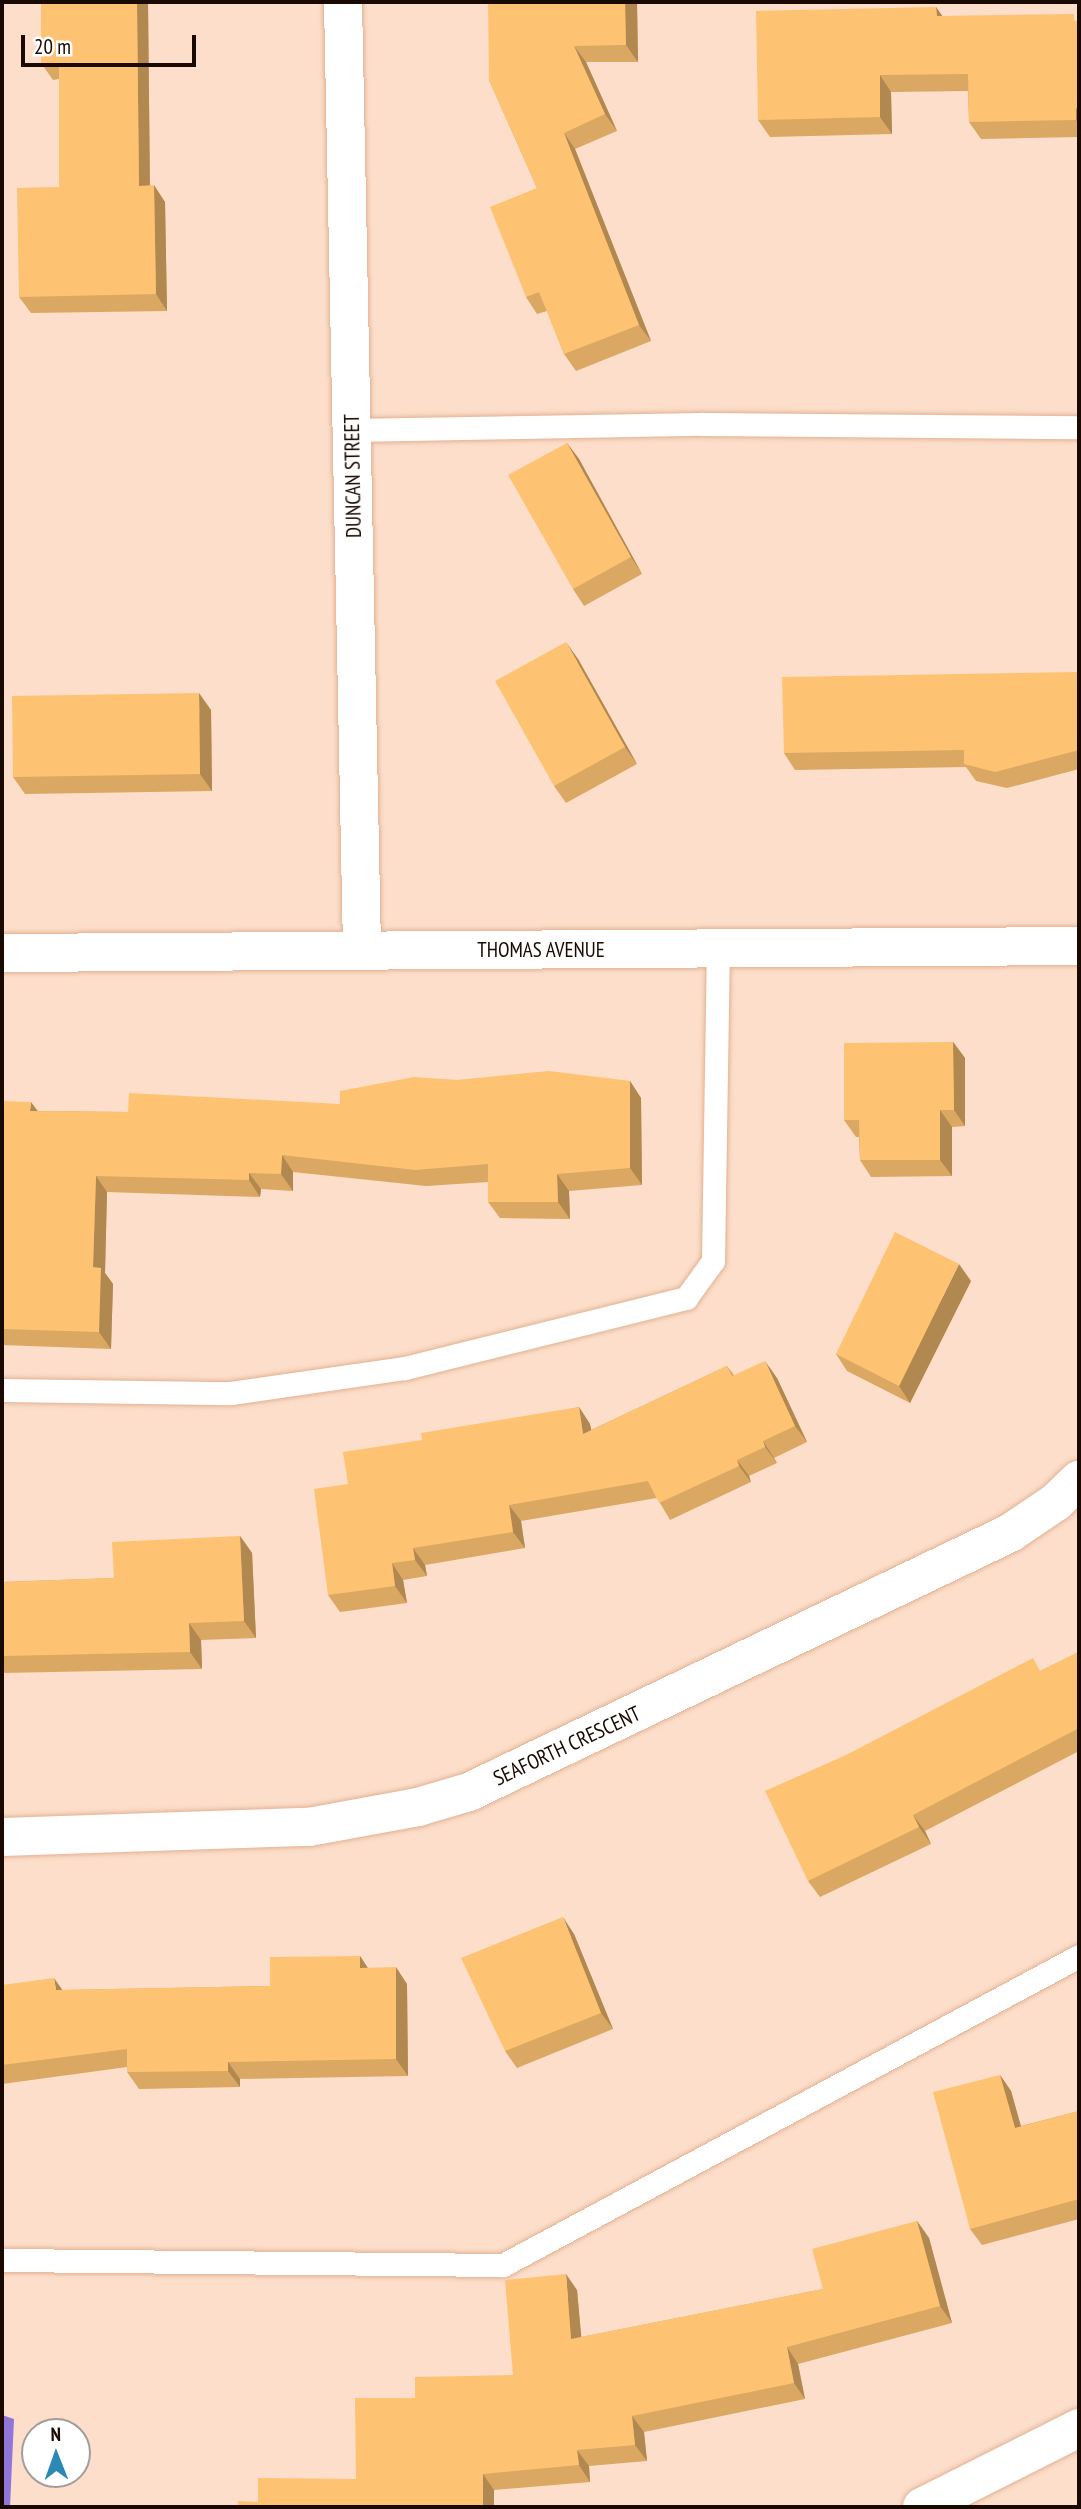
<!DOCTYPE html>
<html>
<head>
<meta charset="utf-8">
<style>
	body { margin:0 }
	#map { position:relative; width:1081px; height:2509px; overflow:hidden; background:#fcdeca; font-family:"PT Sans Narrow",sans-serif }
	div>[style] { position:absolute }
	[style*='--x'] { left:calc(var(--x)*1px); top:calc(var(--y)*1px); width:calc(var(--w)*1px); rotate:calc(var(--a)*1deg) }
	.water>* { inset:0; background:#9176da }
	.roads { filter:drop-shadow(0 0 2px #e2b192) drop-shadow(0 0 2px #e2b192) }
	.lane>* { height:23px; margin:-11.5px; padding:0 11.5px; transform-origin:11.5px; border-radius:11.5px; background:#fff }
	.street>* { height:38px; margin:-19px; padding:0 19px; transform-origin:19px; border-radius:19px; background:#fff }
	.wall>* { inset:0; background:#daa862 }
	.shaded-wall>* { inset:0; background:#b18850 }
	.building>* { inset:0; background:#fdc372 }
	span { translate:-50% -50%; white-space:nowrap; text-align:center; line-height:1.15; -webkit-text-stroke:7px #fff; paint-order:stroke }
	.street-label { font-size:21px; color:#1a0901 }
	.frame { position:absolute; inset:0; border:4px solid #1a0901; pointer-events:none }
	.north { position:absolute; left:21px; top:2418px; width:70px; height:70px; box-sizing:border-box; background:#fff; border:2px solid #a39d99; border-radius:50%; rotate:359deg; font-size:19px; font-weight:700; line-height:28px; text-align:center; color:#1a0901 }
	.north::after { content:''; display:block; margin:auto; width:24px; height:32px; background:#2c88b4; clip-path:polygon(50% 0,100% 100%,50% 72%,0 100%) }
	.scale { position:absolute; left:21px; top:35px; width:175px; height:32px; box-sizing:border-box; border:4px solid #1a0901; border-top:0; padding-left:9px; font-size:21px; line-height:24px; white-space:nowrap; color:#1a0901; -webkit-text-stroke:5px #fff; paint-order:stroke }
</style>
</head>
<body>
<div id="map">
	<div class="water">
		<div style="clip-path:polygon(2px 2415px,14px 2419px,10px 2507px,2px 2507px)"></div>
	</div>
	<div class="roads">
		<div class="lane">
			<div style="--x:351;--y:430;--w:351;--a:-1"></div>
			<div style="--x:702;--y:424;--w:377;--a:0.5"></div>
			<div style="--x:2;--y:1390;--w:229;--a:0.8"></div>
			<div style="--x:231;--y:1393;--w:176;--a:-8.2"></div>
			<div style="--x:405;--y:1368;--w:290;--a:-14"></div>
			<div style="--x:686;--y:1298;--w:46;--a:-53.9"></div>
			<div style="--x:713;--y:1261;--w:311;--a:-89.1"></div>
			<div style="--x:2;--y:2260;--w:501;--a:0.57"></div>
			<div style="--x:503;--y:2265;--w:654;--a:-28.21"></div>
		</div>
		<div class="street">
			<div style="--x:343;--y:2;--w:948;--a:88.85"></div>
			<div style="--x:2;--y:953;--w:1077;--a:-0.37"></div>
			<div style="--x:2;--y:1837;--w:307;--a:-1.9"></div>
			<div style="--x:309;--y:1827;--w:111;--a:-10.4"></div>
			<div style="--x:418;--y:1807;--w:53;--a:-16.4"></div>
			<div style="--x:469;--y:1792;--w:600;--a:-25.58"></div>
			<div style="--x:1010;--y:1533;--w:55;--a:-34"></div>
			<div style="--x:1056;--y:1502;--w:32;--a:-44"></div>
			<div style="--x:922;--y:2507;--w:176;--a:-26.7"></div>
		</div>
	</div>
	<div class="wall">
		<div style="clip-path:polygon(41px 2px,148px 2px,150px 185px,165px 202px,167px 311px,31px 313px,19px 297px,59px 187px,59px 79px,53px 80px,41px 63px)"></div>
		<div style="clip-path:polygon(637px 2px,638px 62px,586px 62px,617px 131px,575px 149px,651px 341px,576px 371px,564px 354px,547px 311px,537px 314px,526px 297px,537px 188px,489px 80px)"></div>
		<div style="clip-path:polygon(936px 7px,942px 16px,1079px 21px,1079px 137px,981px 139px,969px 122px,968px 91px,891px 92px,892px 134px,770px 137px,758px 120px)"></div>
		<div style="clip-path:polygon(567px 443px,579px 459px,642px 574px,584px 606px,573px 589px)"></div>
		<div style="clip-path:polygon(578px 659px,637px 764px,566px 803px,554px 786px)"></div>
		<div style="clip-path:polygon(1079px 672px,1079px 769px,1007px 788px,976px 781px,966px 767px,795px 770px,784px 753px)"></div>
		<div style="clip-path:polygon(211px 710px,212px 791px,25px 794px,13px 777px)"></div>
		<div style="clip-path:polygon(953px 1042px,965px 1058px,965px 1126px,952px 1127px,952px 1176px,871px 1177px,860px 1160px,859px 1137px,856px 1137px,844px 1120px)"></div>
		<div style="clip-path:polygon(457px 1080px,630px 1081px,641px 1098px,642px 1185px,569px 1191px,570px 1219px,500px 1218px,488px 1202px,488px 1182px,426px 1186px,293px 1172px,293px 1191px,261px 1189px,260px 1197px,107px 1192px,105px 1273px,113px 1284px,111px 1349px,2px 1345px,2px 1101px,38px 1111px,128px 1112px,340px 1104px)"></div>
		<div style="clip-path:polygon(971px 1281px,910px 1403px,847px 1371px,836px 1354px)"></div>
		<div style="clip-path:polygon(727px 1366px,734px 1375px,777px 1378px,807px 1442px,774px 1458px,777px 1463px,749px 1476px,751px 1482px,670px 1520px,657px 1498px,521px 1521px,525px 1548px,425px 1565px,427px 1576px,403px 1580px,407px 1603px,340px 1612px,328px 1595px,348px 1484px,422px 1440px,579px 1407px,590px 1424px,591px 1430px)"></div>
		<div style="clip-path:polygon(240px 1536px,252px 1553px,256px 1638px,201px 1640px,202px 1669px,2px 1673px,2px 1582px,114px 1578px)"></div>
		<div style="clip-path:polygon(1079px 1652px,1079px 1751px,925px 1831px,931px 1844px,820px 1897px,808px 1881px,1042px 1670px)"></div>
		<div style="clip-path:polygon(574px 1934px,613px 2029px,517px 2068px,505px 2051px)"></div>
		<div style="clip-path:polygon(360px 1956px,368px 1968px,407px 1984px,408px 2076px,240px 2079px,240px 2087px,139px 2089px,127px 2072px,127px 2067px,2px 2084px,2px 1985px,63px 1990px,270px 1986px)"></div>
		<div style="clip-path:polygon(1000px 2075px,1011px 2091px,1021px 2126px,1079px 2111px,1079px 2219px,982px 2245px,970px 2229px)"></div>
		<div style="clip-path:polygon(917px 2221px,929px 2238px,952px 2323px,798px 2364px,805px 2399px,644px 2432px,647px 2461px,589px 2466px,590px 2482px,494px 2490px,258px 2502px,356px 2479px,415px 2398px,513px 2375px,577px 2290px,581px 2337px,823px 2289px)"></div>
	</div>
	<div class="shaded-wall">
		<div style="clip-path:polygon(137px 2px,148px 2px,150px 202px,139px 186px)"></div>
		<div style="clip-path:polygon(625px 2px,637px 2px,638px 62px,626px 45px)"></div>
		<div style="clip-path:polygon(936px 7px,948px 24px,937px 16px)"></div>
		<div style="clip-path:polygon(574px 46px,586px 62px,617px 131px,605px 114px)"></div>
		<div style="clip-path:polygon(880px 75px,891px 92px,892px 134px,880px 117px)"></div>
		<div style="clip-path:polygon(1076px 108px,1079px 113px,1079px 125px,1076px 120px)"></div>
		<div style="clip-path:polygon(564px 133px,575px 149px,651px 341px,639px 325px)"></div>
		<div style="clip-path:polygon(154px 185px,165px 202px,167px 311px,156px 294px)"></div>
		<div style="clip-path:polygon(567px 443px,579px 459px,642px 574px,631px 557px)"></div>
		<div style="clip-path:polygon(566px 642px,578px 659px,637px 764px,625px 747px)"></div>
		<div style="clip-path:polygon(199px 693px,211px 710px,212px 791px,200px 774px)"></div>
		<div style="clip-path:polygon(953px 1042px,965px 1058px,965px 1126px,954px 1110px)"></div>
		<div style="clip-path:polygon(630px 1081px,641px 1098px,642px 1185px,630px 1168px)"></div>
		<div style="clip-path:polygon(31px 1102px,43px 1118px,30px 1111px)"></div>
		<div style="clip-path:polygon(940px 1110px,952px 1127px,952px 1176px,940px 1160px)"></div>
		<div style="clip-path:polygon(282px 1155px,293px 1172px,293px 1191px,281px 1174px)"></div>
		<div style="clip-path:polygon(249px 1173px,261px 1189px,260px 1197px,249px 1180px)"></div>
		<div style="clip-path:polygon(557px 1174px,569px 1191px,570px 1219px,558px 1202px)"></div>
		<div style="clip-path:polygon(96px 1176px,107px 1192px,105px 1273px,113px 1284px,111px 1349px,99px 1332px,93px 1267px)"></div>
		<div style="clip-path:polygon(959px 1264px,971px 1281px,910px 1403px,899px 1386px)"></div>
		<div style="clip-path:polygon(765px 1361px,777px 1378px,807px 1442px,795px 1426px)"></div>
		<div style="clip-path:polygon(579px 1407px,590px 1424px,595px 1450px,583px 1434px)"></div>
		<div style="clip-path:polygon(763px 1441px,774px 1458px,777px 1463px,765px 1447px)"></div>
		<div style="clip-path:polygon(737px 1460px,749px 1476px,751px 1482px,739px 1466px)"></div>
		<div style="clip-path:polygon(509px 1505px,521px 1521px,525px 1548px,513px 1532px)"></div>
		<div style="clip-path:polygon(240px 1536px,252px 1553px,256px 1638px,244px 1621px)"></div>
		<div style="clip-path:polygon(413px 1548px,425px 1565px,427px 1576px,415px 1560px)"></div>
		<div style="clip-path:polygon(392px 1563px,403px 1580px,407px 1603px,395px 1586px)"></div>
		<div style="clip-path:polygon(189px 1623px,201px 1640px,202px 1669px,190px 1652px)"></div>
		<div style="clip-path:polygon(913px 1815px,925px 1831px,931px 1844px,919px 1827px)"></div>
		<div style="clip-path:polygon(563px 1917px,574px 1934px,613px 2029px,601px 2013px)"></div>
		<div style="clip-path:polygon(360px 1956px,371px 1973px,360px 1968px)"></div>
		<div style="clip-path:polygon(396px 1967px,407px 1984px,408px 2076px,396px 2059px)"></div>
		<div style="clip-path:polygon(54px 1978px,66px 1995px,56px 1990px)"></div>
		<div style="clip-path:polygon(228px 2062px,240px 2079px,240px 2087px,228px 2071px)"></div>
		<div style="clip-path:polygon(1000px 2075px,1011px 2091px,1026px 2145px,1015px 2128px)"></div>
		<div style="clip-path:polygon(917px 2221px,929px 2238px,952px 2323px,940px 2306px)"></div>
		<div style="clip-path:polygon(566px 2274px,577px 2290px,583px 2355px,571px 2339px)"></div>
		<div style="clip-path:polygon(787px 2347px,798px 2364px,805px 2399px,794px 2383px)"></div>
		<div style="clip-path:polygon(632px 2416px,644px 2432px,647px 2461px,635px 2445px)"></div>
		<div style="clip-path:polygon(577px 2450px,589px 2466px,590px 2482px,579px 2465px)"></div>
		<div style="clip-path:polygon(483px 2474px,494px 2490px,494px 2507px,483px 2507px)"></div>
	</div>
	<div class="building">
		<div style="clip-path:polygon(41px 2px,137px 2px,139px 186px,154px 185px,156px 294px,19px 297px,17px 188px,59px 187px,59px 63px,41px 63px)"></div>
		<div style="clip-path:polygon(488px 2px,625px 2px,626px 45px,574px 46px,605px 114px,564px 133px,639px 325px,564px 354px,539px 292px,526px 297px,490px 207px,537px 188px,489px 80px)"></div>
		<div style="clip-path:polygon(936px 7px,937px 16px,1074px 14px,1074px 21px,1079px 21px,1079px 108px,1076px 108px,1076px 120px,969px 122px,968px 74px,880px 75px,880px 117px,758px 120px,756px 11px)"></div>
		<div style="clip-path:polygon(567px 443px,631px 557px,573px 589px,508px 475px)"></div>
		<div style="clip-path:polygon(566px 642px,625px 747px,554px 786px,495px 681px)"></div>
		<div style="clip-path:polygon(1079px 672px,1079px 750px,995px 772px,964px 764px,964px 750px,784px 753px,782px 677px)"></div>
		<div style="clip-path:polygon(199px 693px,200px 774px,13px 777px,12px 696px)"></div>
		<div style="clip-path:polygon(953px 1042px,954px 1110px,940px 1110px,940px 1160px,860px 1160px,859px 1120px,844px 1120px,844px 1043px)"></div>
		<div style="clip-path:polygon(549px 1071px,630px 1081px,630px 1168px,557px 1174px,558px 1202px,488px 1202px,488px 1164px,415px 1170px,282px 1155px,281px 1174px,249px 1173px,249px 1180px,96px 1176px,93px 1267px,101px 1268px,99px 1332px,2px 1329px,2px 1101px,31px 1102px,30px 1111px,128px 1112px,129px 1093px,340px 1104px,340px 1091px,414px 1077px,457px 1080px)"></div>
		<div style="clip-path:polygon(895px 1232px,959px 1264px,899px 1386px,836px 1354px)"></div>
		<div style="clip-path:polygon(765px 1361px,795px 1426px,763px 1441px,765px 1447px,737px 1460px,739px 1466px,659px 1503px,648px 1481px,509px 1505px,513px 1532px,413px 1548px,415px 1560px,392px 1563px,395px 1586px,328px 1595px,314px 1489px,348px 1484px,343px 1452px,422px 1440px,421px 1433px,579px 1407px,583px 1434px,727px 1366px,732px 1376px)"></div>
		<div style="clip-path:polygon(240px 1536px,244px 1621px,189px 1623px,190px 1652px,2px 1656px,2px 1582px,114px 1578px,112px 1542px)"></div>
		<div style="clip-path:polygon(1079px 1652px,1079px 1728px,913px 1815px,919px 1827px,808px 1881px,765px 1791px,846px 1755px,1033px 1658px,1040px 1671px)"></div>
		<div style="clip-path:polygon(563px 1917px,601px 2013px,505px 2051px,461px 1958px)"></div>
		<div style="clip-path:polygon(360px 1956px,360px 1968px,396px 1967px,396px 2059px,228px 2062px,228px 2071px,127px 2072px,127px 2049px,2px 2065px,2px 1985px,54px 1978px,56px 1990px,270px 1986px,270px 1957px)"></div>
		<div style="clip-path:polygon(1000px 2075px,1015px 2128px,1079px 2111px,1079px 2199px,970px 2229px,933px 2092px)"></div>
		<div style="clip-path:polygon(917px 2221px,940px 2306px,787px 2347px,794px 2383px,632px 2416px,635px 2445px,577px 2450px,579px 2465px,483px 2474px,483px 2507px,238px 2507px,238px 2501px,258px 2502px,258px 2478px,356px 2479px,355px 2398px,415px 2398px,415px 2377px,513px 2375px,505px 2280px,566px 2274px,571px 2339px,823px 2289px,812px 2249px)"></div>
	</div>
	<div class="street-label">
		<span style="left:353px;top:476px;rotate:-91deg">DUNCAN STREET</span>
		<span style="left:541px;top:950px">THOMAS AVENUE</span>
		<span style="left:567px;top:1746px;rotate:-25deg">SEAFORTH CRESCENT</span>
	</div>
	<div class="frame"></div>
	<div class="north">N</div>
	<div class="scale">20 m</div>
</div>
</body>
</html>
